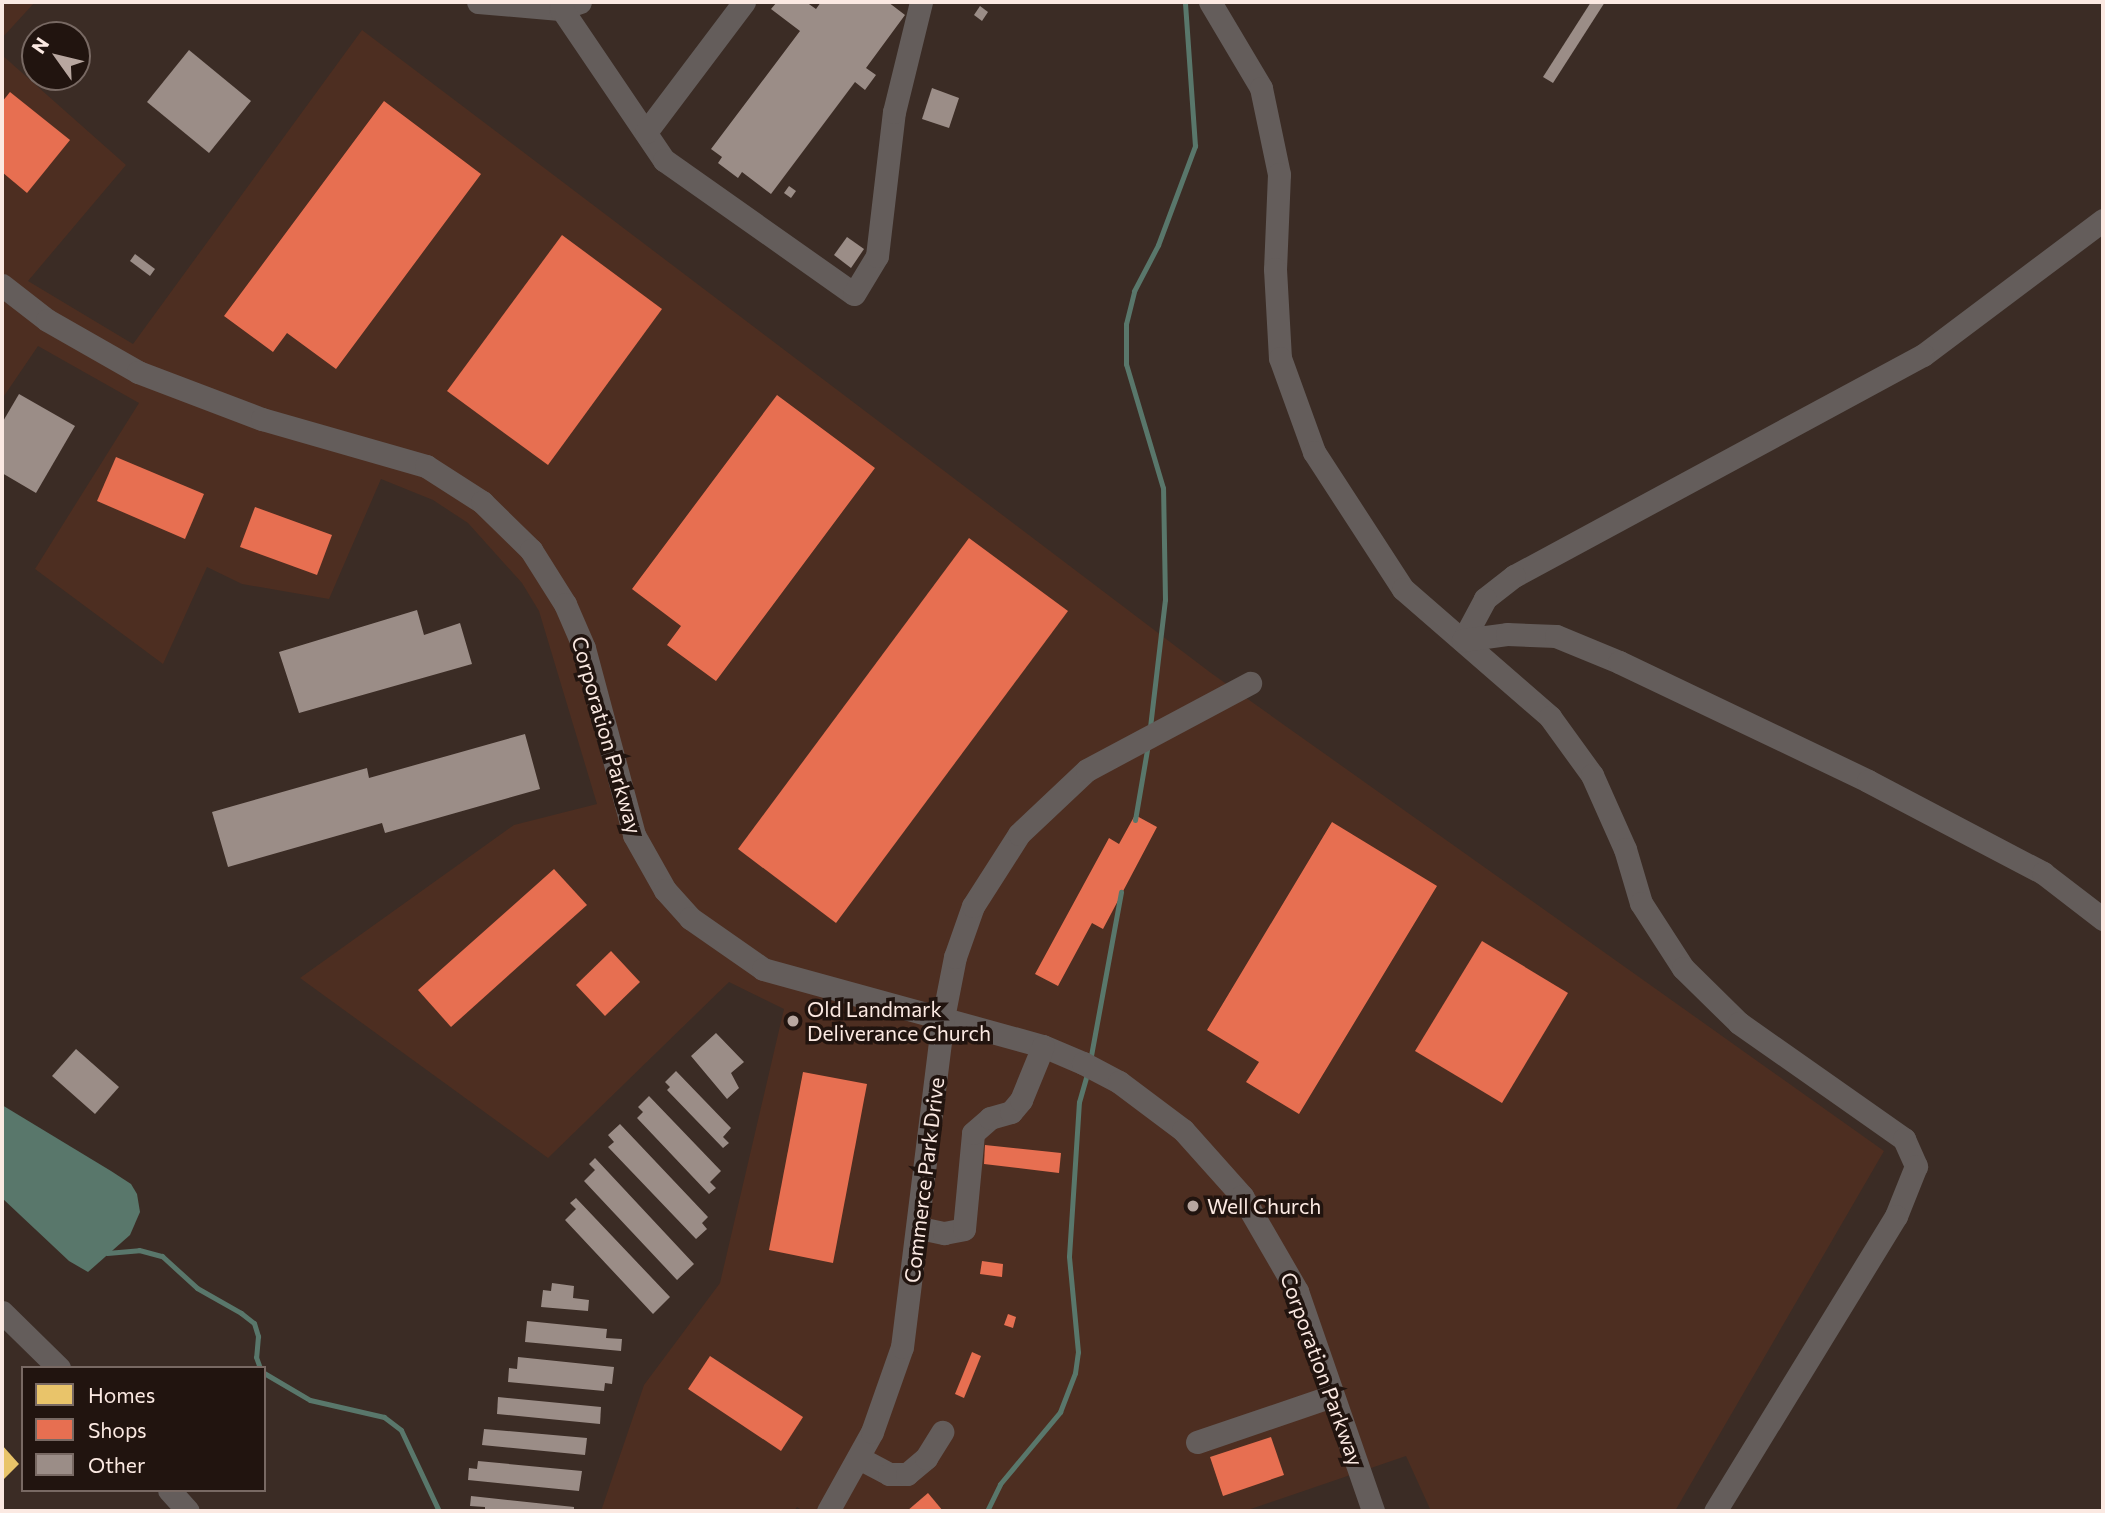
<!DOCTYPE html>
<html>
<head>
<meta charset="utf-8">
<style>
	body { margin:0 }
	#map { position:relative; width:2105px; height:1513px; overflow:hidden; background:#3b2c25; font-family:Commissioner,sans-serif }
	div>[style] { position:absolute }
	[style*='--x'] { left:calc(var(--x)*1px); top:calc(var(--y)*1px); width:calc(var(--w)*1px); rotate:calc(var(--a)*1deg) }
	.built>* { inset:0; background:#4d2e21 }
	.water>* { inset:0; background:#59776b }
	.homes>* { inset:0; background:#e9c46a }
	.shops>* { inset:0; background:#e76f51 }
	.stream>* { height:5px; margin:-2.5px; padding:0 2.5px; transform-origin:2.5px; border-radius:2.5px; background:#59776b }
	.building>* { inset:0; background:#9b8d87 }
	.minor>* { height:23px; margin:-11.5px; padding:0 11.5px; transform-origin:11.5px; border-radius:11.5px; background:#645d5b }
	.dots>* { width:19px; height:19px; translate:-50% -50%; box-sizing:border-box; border:4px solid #21140f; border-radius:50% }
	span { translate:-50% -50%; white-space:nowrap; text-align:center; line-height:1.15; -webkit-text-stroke:7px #21140f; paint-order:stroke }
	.street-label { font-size:21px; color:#fbe9e2 }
	.poi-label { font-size:21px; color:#fbe9e2 }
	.left { translate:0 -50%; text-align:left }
	.frame { position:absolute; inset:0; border:4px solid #fbe9e2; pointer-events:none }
	.legend { position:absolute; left:21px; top:1366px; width:245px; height:126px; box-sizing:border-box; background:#21140f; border:2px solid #786963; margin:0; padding:9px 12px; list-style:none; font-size:21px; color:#fbe9e2 }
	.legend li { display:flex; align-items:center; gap:14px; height:35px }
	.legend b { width:35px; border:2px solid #786963 }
	.north { position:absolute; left:21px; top:21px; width:70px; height:70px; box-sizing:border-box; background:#21140f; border:2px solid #786963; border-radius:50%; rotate:304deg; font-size:19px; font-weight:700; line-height:28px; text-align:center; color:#fbe9e2 }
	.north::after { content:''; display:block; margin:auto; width:24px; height:32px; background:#b8a7a0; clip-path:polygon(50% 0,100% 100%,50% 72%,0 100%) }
</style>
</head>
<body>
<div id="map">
	<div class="built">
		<div style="clip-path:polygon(2px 2px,35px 2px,2px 38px)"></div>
		<div style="clip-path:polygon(362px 30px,1211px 673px,1884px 1151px,1675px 1511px,1431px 1511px,1406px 1456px,1245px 1511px,803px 1511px,797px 1507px,794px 1511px,601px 1511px,644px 1385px,720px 1283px,784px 1009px,729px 982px,548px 1158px,300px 978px,514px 825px,597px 804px,539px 611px,522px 583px,468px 523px,433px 500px,381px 479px,329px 599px,242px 584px,207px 567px,163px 664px,35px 569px,139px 403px,38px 346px,2px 399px,2px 55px,126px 165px,28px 281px,133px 344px)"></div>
	</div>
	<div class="water">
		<div style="clip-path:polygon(2px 1105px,111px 1171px,131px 1184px,137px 1194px,140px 1212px,130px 1235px,88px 1272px,69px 1261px,2px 1198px)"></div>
	</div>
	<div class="homes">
		<div style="clip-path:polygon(2px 1445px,19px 1464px,2px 1481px)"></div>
	</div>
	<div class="shops">
		<div style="clip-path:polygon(10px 92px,70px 140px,27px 193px,2px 172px,2px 102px)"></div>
		<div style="clip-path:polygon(384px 101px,481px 174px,336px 369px,287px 333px,273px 352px,224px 316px)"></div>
		<div style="clip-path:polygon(562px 235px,662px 309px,548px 465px,447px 391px)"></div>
		<div style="clip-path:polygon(777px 395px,875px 468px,716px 681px,667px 645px,681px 626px,632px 589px)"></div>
		<div style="clip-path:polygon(116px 457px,204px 494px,185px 539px,97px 501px)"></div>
		<div style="clip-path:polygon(255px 507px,332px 535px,317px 575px,240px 547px)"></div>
		<div style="clip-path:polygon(969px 538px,1068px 611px,836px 923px,738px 849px)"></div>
		<div style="clip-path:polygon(1135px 815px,1157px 827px,1103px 929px,1092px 923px,1058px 986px,1035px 974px,1109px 838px,1119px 844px)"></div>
		<div style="clip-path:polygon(1332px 822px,1437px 886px,1299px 1114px,1246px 1082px,1259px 1062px,1207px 1030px)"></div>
		<div style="clip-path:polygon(554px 869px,587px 905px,451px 1027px,418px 990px)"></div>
		<div style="clip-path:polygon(1482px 941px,1568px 993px,1502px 1103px,1415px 1051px)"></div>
		<div style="clip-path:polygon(611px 951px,640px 982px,605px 1016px,576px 985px)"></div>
		<div style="clip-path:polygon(803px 1072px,867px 1084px,833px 1263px,769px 1250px)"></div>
		<div style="clip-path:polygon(985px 1145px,1061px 1153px,1059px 1173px,984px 1164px)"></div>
		<div style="clip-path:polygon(982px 1261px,1003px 1264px,1002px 1277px,980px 1274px)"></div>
		<div style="clip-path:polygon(1008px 1314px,1016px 1317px,1013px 1328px,1004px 1325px)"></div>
		<div style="clip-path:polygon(972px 1352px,981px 1356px,964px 1398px,955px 1394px)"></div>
		<div style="clip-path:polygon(710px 1356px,803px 1417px,781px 1451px,688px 1389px)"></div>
		<div style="clip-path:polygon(1271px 1437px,1284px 1475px,1223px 1496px,1210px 1457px)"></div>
		<div style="clip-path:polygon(928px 1493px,943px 1511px,907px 1511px)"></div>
	</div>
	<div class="stream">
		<div style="--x:1150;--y:727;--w:128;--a:-83.3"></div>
		<div style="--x:1165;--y:600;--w:112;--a:-91"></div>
		<div style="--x:1163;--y:488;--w:129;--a:-106.6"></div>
		<div style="--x:1126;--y:364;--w:40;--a:-90"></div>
		<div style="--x:1126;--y:324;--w:34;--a:-76"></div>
		<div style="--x:1134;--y:291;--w:52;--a:-62.4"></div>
		<div style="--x:1158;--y:245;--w:106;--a:-69.5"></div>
		<div style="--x:1195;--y:146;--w:144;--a:-94"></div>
		<div style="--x:1135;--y:820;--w:77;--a:-80.3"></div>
		<div style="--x:1090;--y:1061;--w:172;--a:-79.6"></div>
		<div style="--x:107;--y:1253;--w:32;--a:-5"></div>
		<div style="--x:139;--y:1250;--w:24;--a:15"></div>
		<div style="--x:162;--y:1256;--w:47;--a:42.4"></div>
		<div style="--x:197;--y:1288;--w:51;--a:29.6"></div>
		<div style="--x:241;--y:1313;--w:16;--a:38"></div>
		<div style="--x:254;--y:1323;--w:14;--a:73"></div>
		<div style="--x:258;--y:1336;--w:21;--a:95"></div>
		<div style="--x:256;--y:1357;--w:12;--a:70"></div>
		<div style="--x:264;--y:1373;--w:53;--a:30.4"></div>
		<div style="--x:310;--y:1400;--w:76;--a:12.9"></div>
		<div style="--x:384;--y:1417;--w:21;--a:37"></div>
		<div style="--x:401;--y:1430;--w:89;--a:64.9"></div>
		<div style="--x:987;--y:1511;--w:30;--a:-64"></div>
		<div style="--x:1000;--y:1484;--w:94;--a:-50.2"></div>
		<div style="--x:1060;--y:1412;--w:42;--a:-69"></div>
		<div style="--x:1075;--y:1373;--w:21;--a:-82"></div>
		<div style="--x:1078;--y:1352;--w:96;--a:-95.4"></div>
		<div style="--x:1069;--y:1256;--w:154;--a:-86.3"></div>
		<div style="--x:1079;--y:1102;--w:32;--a:-74"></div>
	</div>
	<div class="building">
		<div style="clip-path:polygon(777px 2px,806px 2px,816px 9px,821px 2px,888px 2px,905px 15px,866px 68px,876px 75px,865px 90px,855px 82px,771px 194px,742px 172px,738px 178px,718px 163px,722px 157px,711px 149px,800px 31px,771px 9px)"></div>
		<div style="clip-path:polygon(1591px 2px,1605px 2px,1553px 83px,1543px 77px)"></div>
		<div style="clip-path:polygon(980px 6px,988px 12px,982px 21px,974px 15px)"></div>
		<div style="clip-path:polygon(189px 50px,251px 101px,209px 153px,147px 102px)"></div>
		<div style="clip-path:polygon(932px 88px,959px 98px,949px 128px,922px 119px)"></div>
		<div style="clip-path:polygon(789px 186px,796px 191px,791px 198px,784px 193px)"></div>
		<div style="clip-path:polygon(847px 237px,864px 249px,851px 268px,834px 255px)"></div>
		<div style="clip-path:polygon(135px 254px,155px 269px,150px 276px,130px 261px)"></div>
		<div style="clip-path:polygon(19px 394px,75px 426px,36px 493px,2px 473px,2px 423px)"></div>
		<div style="clip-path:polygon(417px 610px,424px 635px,460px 623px,472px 664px,299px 713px,279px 652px)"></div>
		<div style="clip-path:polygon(525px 734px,540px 789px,385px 833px,382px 823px,228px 867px,212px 812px,367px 768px,369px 778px)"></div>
		<div style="clip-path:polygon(716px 1033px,744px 1062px,731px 1073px,739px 1088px,727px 1099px,691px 1056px)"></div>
		<div style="clip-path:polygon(76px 1049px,119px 1087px,95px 1114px,52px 1076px)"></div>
		<div style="clip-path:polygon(676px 1071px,731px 1128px,723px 1137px,729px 1143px,723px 1148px,667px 1090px,670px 1087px,665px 1082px)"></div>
		<div style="clip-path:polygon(649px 1096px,721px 1171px,710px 1182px,716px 1188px,709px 1194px,637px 1118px,643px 1112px,638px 1107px)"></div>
		<div style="clip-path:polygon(620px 1124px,708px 1217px,702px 1223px,707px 1229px,696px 1239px,608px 1147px,614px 1142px,608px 1135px)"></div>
		<div style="clip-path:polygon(595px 1158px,694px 1264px,677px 1280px,584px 1181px,595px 1170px,589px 1164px)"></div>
		<div style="clip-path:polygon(576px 1198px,670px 1297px,653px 1314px,565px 1220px,576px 1209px,570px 1203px)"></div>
		<div style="clip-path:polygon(552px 1283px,574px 1286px,573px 1298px,589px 1300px,588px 1311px,541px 1307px,543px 1290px,551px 1291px)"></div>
		<div style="clip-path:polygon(527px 1321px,607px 1329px,606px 1338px,622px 1339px,621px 1351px,525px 1342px)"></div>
		<div style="clip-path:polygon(518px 1357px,614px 1367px,612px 1384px,605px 1383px,604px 1391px,508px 1382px,509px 1368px,517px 1369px)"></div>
		<div style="clip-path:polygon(498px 1397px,601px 1407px,600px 1424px,497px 1414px)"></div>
		<div style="clip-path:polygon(484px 1429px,587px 1438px,585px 1455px,482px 1445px)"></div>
		<div style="clip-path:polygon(478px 1461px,582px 1471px,579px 1491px,468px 1480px,469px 1468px,477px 1469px)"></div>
		<div style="clip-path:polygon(471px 1496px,574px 1507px,574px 1511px,485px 1511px,485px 1507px,470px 1506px)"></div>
	</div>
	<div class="minor">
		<div style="--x:478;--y:2;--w:82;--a:4.9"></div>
		<div style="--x:560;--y:9;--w:21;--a:-19"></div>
		<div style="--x:1210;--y:2;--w:100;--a:59.3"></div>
		<div style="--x:1261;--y:88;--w:88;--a:78.2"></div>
		<div style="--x:1279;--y:174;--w:95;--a:92.4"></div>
		<div style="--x:1275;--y:269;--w:89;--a:86.8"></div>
		<div style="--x:1280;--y:358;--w:100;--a:70.1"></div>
		<div style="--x:1314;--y:452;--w:163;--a:57"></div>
		<div style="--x:1403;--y:589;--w:195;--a:41"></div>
		<div style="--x:1550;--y:717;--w:72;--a:54.1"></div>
		<div style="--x:1592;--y:775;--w:81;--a:66"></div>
		<div style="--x:1625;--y:849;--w:56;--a:73.5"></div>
		<div style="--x:1641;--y:903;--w:77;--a:57.1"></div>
		<div style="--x:1683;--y:968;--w:78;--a:44.5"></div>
		<div style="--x:1739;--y:1023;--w:202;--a:35.1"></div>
		<div style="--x:1904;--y:1139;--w:30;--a:66"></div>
		<div style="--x:1916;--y:1166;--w:54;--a:111.8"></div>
		<div style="--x:1896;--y:1216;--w:346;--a:121.5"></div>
		<div style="--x:561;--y:8;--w:184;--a:55.9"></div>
		<div style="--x:664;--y:160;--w:232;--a:35.2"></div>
		<div style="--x:854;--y:294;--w:44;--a:-58.8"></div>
		<div style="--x:877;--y:256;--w:145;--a:-83.3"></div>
		<div style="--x:894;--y:112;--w:113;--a:-76.2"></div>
		<div style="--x:646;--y:132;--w:163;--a:-53"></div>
		<div style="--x:2103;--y:220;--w:225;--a:143.1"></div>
		<div style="--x:1923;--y:355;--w:465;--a:151.6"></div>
		<div style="--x:1514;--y:576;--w:37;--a:142"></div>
		<div style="--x:1485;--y:599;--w:47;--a:118.2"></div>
		<div style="--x:1463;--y:640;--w:44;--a:-7.8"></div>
		<div style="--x:1507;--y:634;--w:49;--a:2.3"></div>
		<div style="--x:1556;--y:636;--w:68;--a:22.4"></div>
		<div style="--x:1619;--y:662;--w:276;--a:25.5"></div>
		<div style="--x:1868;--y:781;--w:198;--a:27.7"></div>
		<div style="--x:2043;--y:873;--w:76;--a:37.5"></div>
		<div style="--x:2;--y:285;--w:57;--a:37.9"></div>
		<div style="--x:47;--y:320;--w:105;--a:29.7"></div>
		<div style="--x:138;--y:372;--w:133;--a:20.8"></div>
		<div style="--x:262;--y:419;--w:171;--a:16"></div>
		<div style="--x:426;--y:466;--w:67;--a:32.7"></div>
		<div style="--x:482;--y:502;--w:69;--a:44.4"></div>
		<div style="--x:531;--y:550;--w:64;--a:57.8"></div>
		<div style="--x:565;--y:604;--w:48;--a:66.6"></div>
		<div style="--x:584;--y:648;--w:194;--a:75"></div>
		<div style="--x:634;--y:835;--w:63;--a:60.6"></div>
		<div style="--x:665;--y:890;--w:38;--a:48"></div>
		<div style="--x:690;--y:918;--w:89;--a:34.9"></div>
		<div style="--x:763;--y:969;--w:290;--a:15.4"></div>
		<div style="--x:1043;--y:1046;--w:43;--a:23"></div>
		<div style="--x:1083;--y:1063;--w:41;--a:27.8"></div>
		<div style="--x:1119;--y:1082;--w:80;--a:36.9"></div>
		<div style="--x:1183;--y:1130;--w:89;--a:48.2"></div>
		<div style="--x:1242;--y:1196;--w:110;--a:59.9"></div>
		<div style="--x:1297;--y:1291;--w:233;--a:70.9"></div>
		<div style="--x:920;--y:1228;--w:25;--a:12"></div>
		<div style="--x:944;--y:1233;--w:20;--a:-11"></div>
		<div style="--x:964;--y:1229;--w:96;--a:-84.6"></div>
		<div style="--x:973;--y:1133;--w:23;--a:-41"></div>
		<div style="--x:990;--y:1118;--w:22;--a:-16"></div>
		<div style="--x:1011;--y:1112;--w:16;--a:-50"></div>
		<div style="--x:1021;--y:1100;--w:58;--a:-67.8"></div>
		<div style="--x:2;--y:1312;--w:80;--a:44.5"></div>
		<div style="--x:1197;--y:1442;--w:143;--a:-18.8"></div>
		<div style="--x:859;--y:1458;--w:34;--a:28"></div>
		<div style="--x:889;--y:1474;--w:18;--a:0"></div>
		<div style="--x:907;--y:1474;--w:25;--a:-40"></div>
		<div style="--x:926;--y:1458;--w:31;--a:-58"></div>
		<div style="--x:169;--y:1490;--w:28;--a:48"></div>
		<div style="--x:828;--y:1511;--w:90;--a:-60.9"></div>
		<div style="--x:872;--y:1432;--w:90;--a:-70.6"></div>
		<div style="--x:902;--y:1347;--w:332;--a:-82.9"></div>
		<div style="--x:943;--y:1018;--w:62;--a:-78.9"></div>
		<div style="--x:955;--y:957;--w:54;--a:-70.6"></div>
		<div style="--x:973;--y:906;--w:85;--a:-57.4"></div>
		<div style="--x:1019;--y:834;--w:93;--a:-43.3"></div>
		<div style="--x:1087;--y:770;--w:185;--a:-28.1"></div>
	</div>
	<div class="dots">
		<div style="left:793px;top:1021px;background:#b8a7a0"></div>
		<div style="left:1193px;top:1206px;background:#b8a7a0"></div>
	</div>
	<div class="street-label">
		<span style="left:607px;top:735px;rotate:74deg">Corporation Parkway</span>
		<span style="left:924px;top:1180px;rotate:-83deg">Commerce Park Drive</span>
		<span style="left:1322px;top:1369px;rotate:70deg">Corporation Parkway</span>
	</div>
	<div class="poi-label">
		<span class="left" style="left:807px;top:1021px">Old Landmark<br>Deliverance Church</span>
		<span class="left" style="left:1207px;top:1206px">Well Church</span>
	</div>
	<div class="frame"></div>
	<ul class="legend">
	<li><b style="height:19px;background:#e9c46a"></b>Homes</li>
	<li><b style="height:19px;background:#e76f51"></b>Shops</li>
	<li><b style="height:19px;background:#9b8d87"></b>Other</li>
	</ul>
	<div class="north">N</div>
</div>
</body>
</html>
